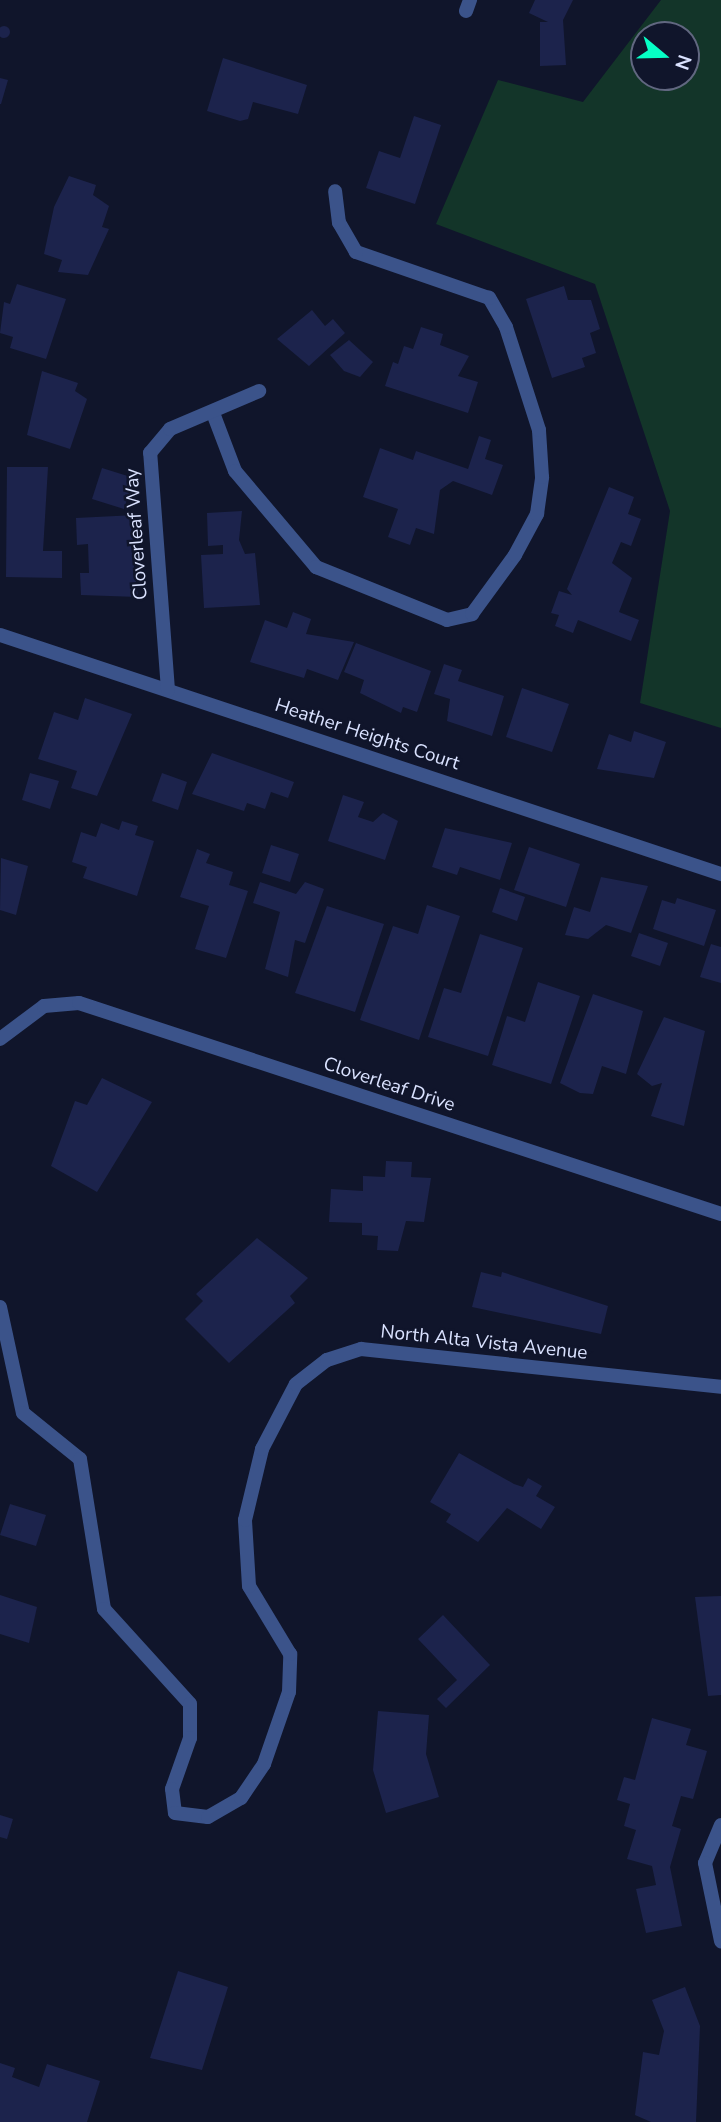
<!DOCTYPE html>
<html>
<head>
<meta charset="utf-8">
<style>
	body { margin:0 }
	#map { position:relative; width:721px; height:2122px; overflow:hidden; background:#10152b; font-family:"Nunito Sans",sans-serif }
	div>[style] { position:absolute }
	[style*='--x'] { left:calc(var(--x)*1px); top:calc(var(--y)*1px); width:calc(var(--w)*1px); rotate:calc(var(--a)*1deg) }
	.green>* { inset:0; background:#133529 }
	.building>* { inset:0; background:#1c234c }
	.round { border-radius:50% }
	.minor>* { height:14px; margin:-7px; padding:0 7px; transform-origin:7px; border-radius:7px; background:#3b538a }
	span { translate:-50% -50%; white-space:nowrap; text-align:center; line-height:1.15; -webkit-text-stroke:5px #10152b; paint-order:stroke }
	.street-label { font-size:19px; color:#dae2ff }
	.north { position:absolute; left:630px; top:21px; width:70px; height:70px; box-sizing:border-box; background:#10152b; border:2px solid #616780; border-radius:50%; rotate:109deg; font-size:19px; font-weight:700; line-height:28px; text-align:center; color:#dae2ff }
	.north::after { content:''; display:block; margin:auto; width:24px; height:32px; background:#06ffc5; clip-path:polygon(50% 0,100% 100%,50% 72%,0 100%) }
</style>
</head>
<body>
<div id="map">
	<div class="green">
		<div style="clip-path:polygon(evenodd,661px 0,721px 0,721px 728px,640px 703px,670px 511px,595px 284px,436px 224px,498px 80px,583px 102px,661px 0,644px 35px,686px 35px,686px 77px,644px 77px,644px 35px)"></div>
	</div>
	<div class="building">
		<div style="clip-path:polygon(535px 0,573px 0,563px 20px,566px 65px,540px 66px,540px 22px,548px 22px,529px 13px)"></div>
		<div class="round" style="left:-2px;top:26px;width:12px;height:12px"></div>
		<div style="clip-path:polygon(223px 58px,307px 85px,298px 114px,253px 102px,248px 119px,240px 121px,207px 111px)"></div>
		<div style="clip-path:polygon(0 78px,8px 80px,1px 104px,0 104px)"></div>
		<div style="clip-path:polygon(414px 116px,441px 125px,415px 204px,366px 188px,379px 151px,400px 158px)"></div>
		<div style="clip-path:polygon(69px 176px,96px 185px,93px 195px,109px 206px,102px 227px,109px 229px,88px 275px,58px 272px,62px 260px,44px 254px,54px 207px)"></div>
		<div style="clip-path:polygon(17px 284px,66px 299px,46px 359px,10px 348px,13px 337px,0 333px,4px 302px,10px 304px)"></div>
		<div style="clip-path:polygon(564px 286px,568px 300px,591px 300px,600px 329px,590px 333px,596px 353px,582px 358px,585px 367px,552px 378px,526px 299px)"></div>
		<div style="clip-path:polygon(312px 310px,325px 326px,333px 319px,345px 333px,309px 366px,277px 339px)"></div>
		<div style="clip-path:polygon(421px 327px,443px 334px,440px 345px,469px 356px,458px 376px,478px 382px,468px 413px,385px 386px,393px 362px,398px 364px,404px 346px,413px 349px)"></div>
		<div style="clip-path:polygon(349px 340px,373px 362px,360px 377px,344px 371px,330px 355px)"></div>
		<div style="clip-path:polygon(42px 371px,78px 383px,75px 391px,87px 399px,70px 449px,27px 435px)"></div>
		<div style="clip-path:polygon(479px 436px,491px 440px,485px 459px,503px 465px,492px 495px,453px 481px,440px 490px,434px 534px,416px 528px,410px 545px,388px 537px,398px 509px,363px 497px,380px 448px,413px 460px,416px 451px,468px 469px)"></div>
		<div style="clip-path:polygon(7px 467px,48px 467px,43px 551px,62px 551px,62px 578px,6px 577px)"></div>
		<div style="clip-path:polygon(102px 468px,134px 478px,124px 509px,92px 499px)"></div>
		<div style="clip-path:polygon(609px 487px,634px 497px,628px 514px,641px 519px,631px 546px,621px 542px,612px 563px,632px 578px,619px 612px,639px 620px,631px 641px,578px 620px,573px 633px,555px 626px,559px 615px,551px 613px,559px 591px,572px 595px,567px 589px)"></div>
		<div style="clip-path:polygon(242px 511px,239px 540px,245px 554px,255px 553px,260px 605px,204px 608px,201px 555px,223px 554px,223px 545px,208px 546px,207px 513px)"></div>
		<div style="clip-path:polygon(136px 515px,138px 543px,131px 543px,138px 597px,81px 595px,80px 573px,89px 573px,88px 544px,77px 545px,76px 518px)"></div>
		<div style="clip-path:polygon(293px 612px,311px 619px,306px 634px,354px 642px,338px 680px,307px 669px,304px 678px,250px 662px,265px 620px,287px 628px)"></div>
		<div style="clip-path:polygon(356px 643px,431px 671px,417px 712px,403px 707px,401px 713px,360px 693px,364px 680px,344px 672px)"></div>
		<div style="clip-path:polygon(444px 664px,462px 670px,458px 681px,504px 696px,492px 736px,447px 721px,450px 699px,434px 694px)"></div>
		<div style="clip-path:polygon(522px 688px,569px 704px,552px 752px,506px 737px)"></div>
		<div style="clip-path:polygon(85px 698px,132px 714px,97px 796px,71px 788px,77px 771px,38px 759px,54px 712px,78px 720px)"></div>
		<div style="clip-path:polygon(634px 731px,666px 742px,654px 778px,597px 769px,609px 734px,631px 742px)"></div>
		<div style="clip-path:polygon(212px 753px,294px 782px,288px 798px,271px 792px,265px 809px,247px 803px,244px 811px,192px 794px)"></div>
		<div style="clip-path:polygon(30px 773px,59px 781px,50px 809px,22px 800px)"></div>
		<div style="clip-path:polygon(162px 773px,187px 782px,178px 810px,152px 801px)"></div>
		<div style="clip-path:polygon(343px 795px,364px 802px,358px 817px,373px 822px,383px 813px,398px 821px,385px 860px,328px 841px)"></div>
		<div style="clip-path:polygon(122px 821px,138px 826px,135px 835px,154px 841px,137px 896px,83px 878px,87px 867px,72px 862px,81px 832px,96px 837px,101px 823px,119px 830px)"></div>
		<div style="clip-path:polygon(445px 828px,512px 843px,500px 880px,460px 867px,457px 875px,432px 867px)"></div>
		<div style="clip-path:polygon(271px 845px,299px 854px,290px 882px,262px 873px)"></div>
		<div style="clip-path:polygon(529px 847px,580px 864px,566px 907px,514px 890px)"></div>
		<div style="clip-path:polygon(197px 849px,210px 854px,206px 863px,233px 872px,229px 885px,248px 891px,226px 958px,195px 949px,209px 906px,180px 897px)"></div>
		<div style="clip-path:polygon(1px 858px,28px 866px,16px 915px,0 910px)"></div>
		<div style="clip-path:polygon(601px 877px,648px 886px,631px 933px,606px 925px,588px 939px,565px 935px,574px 907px,590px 912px)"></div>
		<div style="clip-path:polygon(260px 882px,296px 894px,305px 882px,324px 889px,305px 943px,295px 940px,288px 977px,265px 969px,280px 912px,253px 903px)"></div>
		<div style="clip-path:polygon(500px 888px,525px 897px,517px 921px,492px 912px)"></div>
		<div style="clip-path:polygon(677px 898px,716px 910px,704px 946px,653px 929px,662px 900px,675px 904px)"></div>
		<div style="clip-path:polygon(427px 905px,460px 916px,419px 1040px,360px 1020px,393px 926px,418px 934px)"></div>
		<div style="clip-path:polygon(327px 906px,384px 924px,355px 1012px,295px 993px)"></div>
		<div style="clip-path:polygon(639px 933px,668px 943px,660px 966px,631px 956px)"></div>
		<div style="clip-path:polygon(480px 934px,523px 948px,488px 1056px,428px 1037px,444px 988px,461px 993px)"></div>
		<div style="clip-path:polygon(711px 944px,721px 947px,721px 983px,700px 977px)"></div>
		<div style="clip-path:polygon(538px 982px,580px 996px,551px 1084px,492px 1065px,507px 1016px,525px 1022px)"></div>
		<div style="clip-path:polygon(593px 994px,643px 1011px,626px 1074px,602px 1066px,593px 1094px,580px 1093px,560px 1083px)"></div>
		<div style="clip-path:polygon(664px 1017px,705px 1031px,684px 1126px,651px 1116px,662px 1083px,652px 1086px,637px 1074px)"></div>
		<div style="clip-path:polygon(102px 1078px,152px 1102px,97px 1192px,51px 1166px,75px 1101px,87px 1105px)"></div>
		<div style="clip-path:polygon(386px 1161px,412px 1162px,411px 1177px,431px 1178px,424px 1222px,406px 1221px,398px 1251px,377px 1250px,378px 1236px,362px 1235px,362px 1223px,329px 1222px,331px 1189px,363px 1191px,363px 1176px,385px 1177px)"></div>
		<div style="clip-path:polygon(257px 1238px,308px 1278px,290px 1296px,295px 1303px,229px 1363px,185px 1319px,203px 1301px,196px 1294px)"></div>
		<div style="clip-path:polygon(481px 1272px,501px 1277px,502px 1272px,608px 1306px,601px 1334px,472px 1307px)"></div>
		<div style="clip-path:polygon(459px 1453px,514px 1484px,523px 1487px,528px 1478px,542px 1486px,536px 1496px,555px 1507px,541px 1529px,507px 1508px,478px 1542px,446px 1522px,451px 1514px,430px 1502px)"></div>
		<div style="clip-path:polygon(10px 1504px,46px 1515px,36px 1546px,0 1535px)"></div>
		<div style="clip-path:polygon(0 1595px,37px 1607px,29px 1643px,0 1634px)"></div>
		<div style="clip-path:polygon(721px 1596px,721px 1695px,708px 1696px,695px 1597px)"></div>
		<div style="clip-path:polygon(443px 1615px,490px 1665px,446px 1708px,437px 1699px,457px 1680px,418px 1639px)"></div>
		<div style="clip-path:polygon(378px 1711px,429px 1715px,426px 1754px,439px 1797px,386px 1813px,373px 1770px)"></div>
		<div style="clip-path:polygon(652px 1718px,691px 1729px,686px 1745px,707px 1751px,693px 1799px,681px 1796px,672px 1826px,681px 1829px,670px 1867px,682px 1926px,646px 1933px,636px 1889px,656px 1885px,652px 1866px,627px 1859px,636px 1830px,624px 1826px,630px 1804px,617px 1800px,624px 1777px,635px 1780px)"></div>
		<div style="clip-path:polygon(0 1815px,13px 1819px,7px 1839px,0 1837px)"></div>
		<div style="clip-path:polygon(178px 1971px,228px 1987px,202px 2070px,150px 2058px)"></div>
		<div style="clip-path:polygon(685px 1987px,700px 2026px,696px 2122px,651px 2122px,635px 2115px,643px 2052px,659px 2055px,664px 2031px,652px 2000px)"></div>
		<div style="clip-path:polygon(0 2063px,15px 2068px,12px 2077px,39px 2087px,47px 2064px,100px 2081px,87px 2122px,0 2122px)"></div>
	</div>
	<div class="minor">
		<div style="--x:466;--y:11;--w:12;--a:-70"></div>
		<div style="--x:213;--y:413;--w:62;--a:69.2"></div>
		<div style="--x:235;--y:471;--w:126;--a:49.8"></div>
		<div style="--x:316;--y:567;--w:141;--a:22"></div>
		<div style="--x:447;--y:620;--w:26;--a:-13"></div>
		<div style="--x:472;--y:614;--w:73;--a:-53.9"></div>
		<div style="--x:515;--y:555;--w:47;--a:-61.8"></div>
		<div style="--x:537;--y:514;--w:37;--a:-82"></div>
		<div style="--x:542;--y:477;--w:47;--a:-93.7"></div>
		<div style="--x:539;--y:430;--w:108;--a:-107.8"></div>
		<div style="--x:506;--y:327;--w:34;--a:-120"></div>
		<div style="--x:489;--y:298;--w:141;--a:-160.9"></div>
		<div style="--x:356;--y:252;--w:34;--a:-120"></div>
		<div style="--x:339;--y:223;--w:32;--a:-97"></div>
		<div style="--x:0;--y:635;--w:760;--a:18.34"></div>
		<div style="--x:168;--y:690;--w:238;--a:-94.3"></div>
		<div style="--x:150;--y:453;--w:31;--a:-50"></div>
		<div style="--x:170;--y:429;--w:97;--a:-23.1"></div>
		<div style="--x:0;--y:1039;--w:55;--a:-36.9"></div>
		<div style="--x:44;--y:1006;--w:35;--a:-5"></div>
		<div style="--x:79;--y:1003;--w:676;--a:18.19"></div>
		<div style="--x:0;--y:1307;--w:108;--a:77.8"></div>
		<div style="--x:23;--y:1413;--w:73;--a:38.9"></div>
		<div style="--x:80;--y:1459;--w:152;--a:80.9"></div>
		<div style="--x:104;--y:1609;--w:128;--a:47.8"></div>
		<div style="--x:190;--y:1704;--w:34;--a:90"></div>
		<div style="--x:190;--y:1738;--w:54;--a:109.4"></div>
		<div style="--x:172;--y:1789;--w:24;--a:83"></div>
		<div style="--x:175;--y:1813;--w:33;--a:7"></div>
		<div style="--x:208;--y:1817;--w:38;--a:-30"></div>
		<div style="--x:241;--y:1798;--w:41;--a:-55.9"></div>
		<div style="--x:264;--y:1764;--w:76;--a:-70.9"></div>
		<div style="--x:289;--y:1692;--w:38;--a:-88"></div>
		<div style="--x:290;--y:1654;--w:79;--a:-121.1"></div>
		<div style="--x:249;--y:1586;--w:66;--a:-93.5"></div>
		<div style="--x:245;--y:1520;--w:73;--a:-76.5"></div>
		<div style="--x:262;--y:1449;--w:73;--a:-62.4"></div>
		<div style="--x:296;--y:1384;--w:39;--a:-38"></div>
		<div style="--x:327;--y:1360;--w:36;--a:-18"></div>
		<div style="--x:361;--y:1349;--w:362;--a:6"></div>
		<div style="--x:721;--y:1825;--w:41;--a:112.8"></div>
		<div style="--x:705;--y:1863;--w:80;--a:78.4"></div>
	</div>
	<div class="street-label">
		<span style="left:137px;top:534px;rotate:-94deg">Cloverleaf Way</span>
		<span style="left:367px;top:735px;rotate:18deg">Heather Heights Court</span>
		<span style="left:389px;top:1085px;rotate:18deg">Cloverleaf Drive</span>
		<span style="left:484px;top:1343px;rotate:6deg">North Alta Vista Avenue</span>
	</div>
	<div class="north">N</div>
</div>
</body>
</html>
